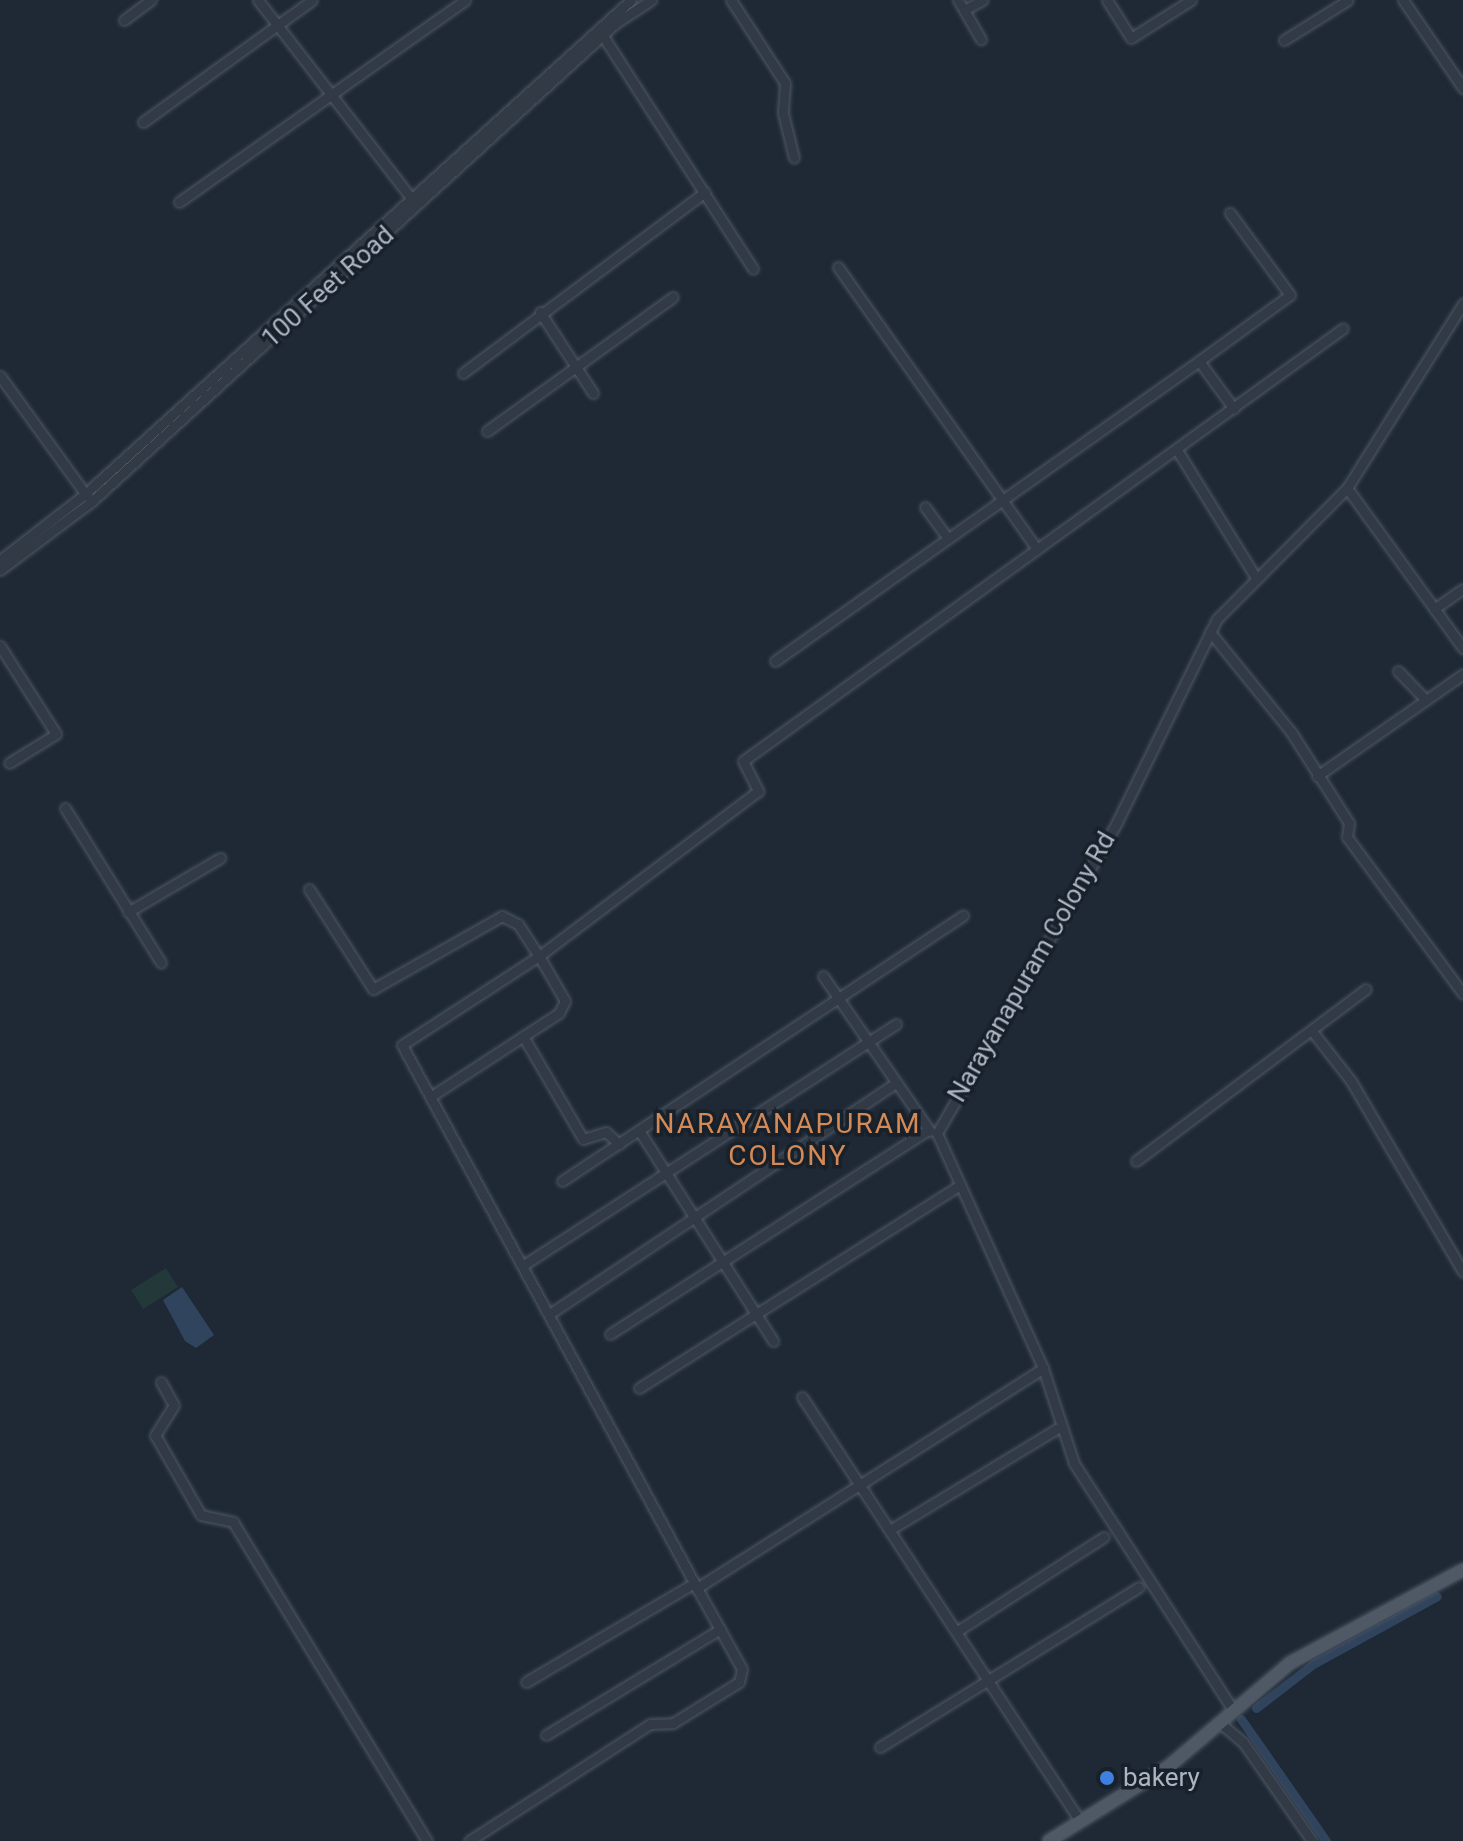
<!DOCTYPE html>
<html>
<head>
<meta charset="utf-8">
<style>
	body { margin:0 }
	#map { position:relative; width:1463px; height:1841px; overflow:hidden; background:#1e2935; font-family:Roboto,sans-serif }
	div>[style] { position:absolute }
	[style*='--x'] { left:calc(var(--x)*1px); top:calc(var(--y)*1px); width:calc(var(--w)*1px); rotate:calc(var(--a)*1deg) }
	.green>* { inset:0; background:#233839 }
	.water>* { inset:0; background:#31445d }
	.canal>* { height:9px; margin:-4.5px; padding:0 4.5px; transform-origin:4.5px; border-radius:4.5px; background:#31445d }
	.roads { filter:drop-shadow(0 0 2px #4f5864) drop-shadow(0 0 2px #4f5864) }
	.minor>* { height:9px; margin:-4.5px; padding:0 4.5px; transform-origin:4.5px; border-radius:4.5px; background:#323a46 }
	.major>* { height:12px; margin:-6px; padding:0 6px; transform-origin:6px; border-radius:6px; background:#4f5966 }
	.dots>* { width:22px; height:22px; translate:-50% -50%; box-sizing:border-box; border:4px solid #18202a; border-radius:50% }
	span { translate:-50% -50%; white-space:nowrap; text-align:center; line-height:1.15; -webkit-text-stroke:7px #18202a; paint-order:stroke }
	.street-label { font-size:26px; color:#abb5c3 }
	.poi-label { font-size:26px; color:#abb5c3 }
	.left { translate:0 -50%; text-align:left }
	.neighbourhood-label { font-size:28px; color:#d48a56; letter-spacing:2px }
</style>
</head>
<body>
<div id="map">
	<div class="green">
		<div style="clip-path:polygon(166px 1268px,178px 1287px,143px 1309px,131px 1290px)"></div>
	</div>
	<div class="water">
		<div style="clip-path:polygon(182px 1287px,214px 1335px,196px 1348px,185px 1341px,163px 1300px)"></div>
	</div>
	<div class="canal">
		<div style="--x:1256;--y:1708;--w:72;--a:-37.7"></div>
		<div style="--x:1313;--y:1664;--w:141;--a:-28.7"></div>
		<div style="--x:1241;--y:1719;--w:149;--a:55.1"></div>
	</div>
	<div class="roads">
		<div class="minor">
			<div style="--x:258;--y:0;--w:250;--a:52.3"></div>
			<div style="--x:731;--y:0;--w:99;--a:57"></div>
			<div style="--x:785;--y:83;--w:30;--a:94"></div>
			<div style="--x:783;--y:113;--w:46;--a:76.3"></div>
			<div style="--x:958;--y:0;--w:12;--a:59"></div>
			<div style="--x:964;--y:10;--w:21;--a:-28"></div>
			<div style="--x:1107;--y:0;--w:45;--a:57.7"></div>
			<div style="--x:1131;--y:38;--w:71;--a:-32.3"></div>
			<div style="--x:1403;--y:0;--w:107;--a:55.7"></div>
			<div style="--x:964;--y:10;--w:34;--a:60"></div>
			<div style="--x:124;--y:20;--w:34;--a:-37"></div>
			<div style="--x:603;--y:36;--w:277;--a:57.2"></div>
			<div style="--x:1284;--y:40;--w:75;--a:-32"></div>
			<div style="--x:143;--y:122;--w:208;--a:-35.8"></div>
			<div style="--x:179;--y:202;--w:350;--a:-35.2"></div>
			<div style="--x:838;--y:267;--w:345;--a:54.8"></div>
			<div style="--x:1037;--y:549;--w:362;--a:144.2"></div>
			<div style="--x:743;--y:761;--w:34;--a:63"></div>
			<div style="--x:758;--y:791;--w:274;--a:143"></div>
			<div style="--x:539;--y:956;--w:163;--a:147"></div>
			<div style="--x:402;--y:1045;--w:618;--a:61.49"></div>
			<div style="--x:697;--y:1588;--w:410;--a:-32.4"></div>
			<div style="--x:540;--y:312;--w:97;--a:56.8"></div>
			<div style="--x:1199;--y:361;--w:112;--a:-36"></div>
			<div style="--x:1290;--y:295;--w:102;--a:-126.2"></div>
			<div style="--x:463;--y:373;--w:302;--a:-36.8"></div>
			<div style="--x:0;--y:376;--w:148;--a:54.1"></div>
			<div style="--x:487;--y:431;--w:229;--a:-35.8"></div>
			<div style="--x:1177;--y:450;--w:150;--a:58.3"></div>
			<div style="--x:1347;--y:488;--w:198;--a:54.1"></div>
			<div style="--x:925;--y:507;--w:39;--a:54"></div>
			<div style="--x:1037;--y:549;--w:377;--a:-35.8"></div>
			<div style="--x:0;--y:560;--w:108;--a:-37.8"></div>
			<div style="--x:85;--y:494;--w:736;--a:-42.14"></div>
			<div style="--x:0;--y:570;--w:114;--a:-36.8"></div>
			<div style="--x:91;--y:502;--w:711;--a:-42.38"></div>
			<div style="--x:616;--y:23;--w:42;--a:-33.3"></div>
			<div style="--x:1434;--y:609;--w:35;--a:-35"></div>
			<div style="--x:1210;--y:632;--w:129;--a:51"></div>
			<div style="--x:1291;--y:732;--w:108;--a:57.5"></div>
			<div style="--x:1349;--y:823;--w:14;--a:98"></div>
			<div style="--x:1347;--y:837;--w:195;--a:53.5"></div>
			<div style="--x:0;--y:646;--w:104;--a:57.5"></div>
			<div style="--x:56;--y:734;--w:55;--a:148.3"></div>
			<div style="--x:775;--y:661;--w:519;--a:-35.28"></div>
			<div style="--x:1199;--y:361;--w:59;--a:53.9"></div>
			<div style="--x:1398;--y:671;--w:40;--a:46"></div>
			<div style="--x:1317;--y:776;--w:178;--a:-34.9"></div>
			<div style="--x:65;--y:808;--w:182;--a:58.2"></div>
			<div style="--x:309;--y:889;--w:119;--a:57.4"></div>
			<div style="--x:373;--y:989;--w:148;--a:-29.5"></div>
			<div style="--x:502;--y:916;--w:18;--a:27"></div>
			<div style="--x:518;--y:924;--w:38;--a:57"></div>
			<div style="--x:539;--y:956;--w:52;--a:60"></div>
			<div style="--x:565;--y:1001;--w:13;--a:117"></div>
			<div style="--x:559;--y:1013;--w:154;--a:146.9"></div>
			<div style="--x:128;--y:912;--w:107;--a:-30.4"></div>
			<div style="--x:823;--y:976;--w:188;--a:55.4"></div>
			<div style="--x:1312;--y:1031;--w:63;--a:52"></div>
			<div style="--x:1351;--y:1081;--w:221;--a:59.6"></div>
			<div style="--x:523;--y:1036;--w:119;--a:59.8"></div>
			<div style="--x:583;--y:1139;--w:24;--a:-17"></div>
			<div style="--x:606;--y:1132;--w:18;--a:43"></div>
			<div style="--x:640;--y:1132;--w:248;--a:57.5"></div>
			<div style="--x:1136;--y:1161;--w:287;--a:-36.8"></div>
			<div style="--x:562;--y:1181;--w:481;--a:-33.5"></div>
			<div style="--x:525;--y:1264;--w:442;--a:-32.9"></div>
			<div style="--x:551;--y:1313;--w:413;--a:-33.7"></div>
			<div style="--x:610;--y:1334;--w:376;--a:-32.7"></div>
			<div style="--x:161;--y:1382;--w:26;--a:61"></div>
			<div style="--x:174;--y:1405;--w:36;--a:122"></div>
			<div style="--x:155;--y:1435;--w:92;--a:60.1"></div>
			<div style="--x:201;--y:1515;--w:33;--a:12"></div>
			<div style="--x:233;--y:1522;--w:373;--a:58.7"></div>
			<div style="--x:639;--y:1388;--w:378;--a:-32.3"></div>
			<div style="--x:802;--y:1397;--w:507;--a:56.75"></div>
			<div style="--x:893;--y:1528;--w:193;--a:-31.2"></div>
			<div style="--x:959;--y:1630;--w:172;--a:-32.7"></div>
			<div style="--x:526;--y:1682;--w:195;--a:-30.5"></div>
			<div style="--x:1233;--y:1710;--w:294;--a:-122.8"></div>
			<div style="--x:1074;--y:1463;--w:100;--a:-108.1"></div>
			<div style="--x:1043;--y:1368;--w:258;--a:-114.3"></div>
			<div style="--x:937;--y:1133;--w:359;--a:-59.9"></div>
			<div style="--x:1117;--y:822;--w:226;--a:-63.8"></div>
			<div style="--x:1217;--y:619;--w:185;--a:-45.2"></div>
			<div style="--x:1347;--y:488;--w:218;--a:-57.8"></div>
			<div style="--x:1220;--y:1723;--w:30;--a:40"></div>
			<div style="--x:1243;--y:1742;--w:121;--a:55.1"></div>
			<div style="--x:546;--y:1735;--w:204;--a:-31.3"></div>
			<div style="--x:880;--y:1747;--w:304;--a:-31.7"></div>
			<div style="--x:469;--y:1841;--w:216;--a:-32.9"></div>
			<div style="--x:650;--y:1724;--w:23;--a:-2"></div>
			<div style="--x:673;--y:1723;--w:78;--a:-31.8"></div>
			<div style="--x:739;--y:1682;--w:13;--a:-77"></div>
			<div style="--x:742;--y:1669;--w:93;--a:-119.1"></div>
		</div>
		<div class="major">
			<div style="--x:1049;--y:1841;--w:140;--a:-31.9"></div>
			<div style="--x:1168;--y:1767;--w:160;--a:-40.4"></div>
			<div style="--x:1290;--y:1663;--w:196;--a:-28.3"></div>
		</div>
	</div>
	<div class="dots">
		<div style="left:1107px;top:1778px;background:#3f7fe0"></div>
	</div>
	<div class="street-label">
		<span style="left:328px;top:287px;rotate:-42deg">100 Feet Road</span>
		<span style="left:1032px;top:967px;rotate:-60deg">Narayanapuram Colony Rd</span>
	</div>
	<div class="poi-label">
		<span class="left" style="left:1123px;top:1778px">bakery</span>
	</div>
	<div class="neighbourhood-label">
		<span style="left:788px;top:1140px">NARAYANAPURAM<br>COLONY</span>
	</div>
</div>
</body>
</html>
